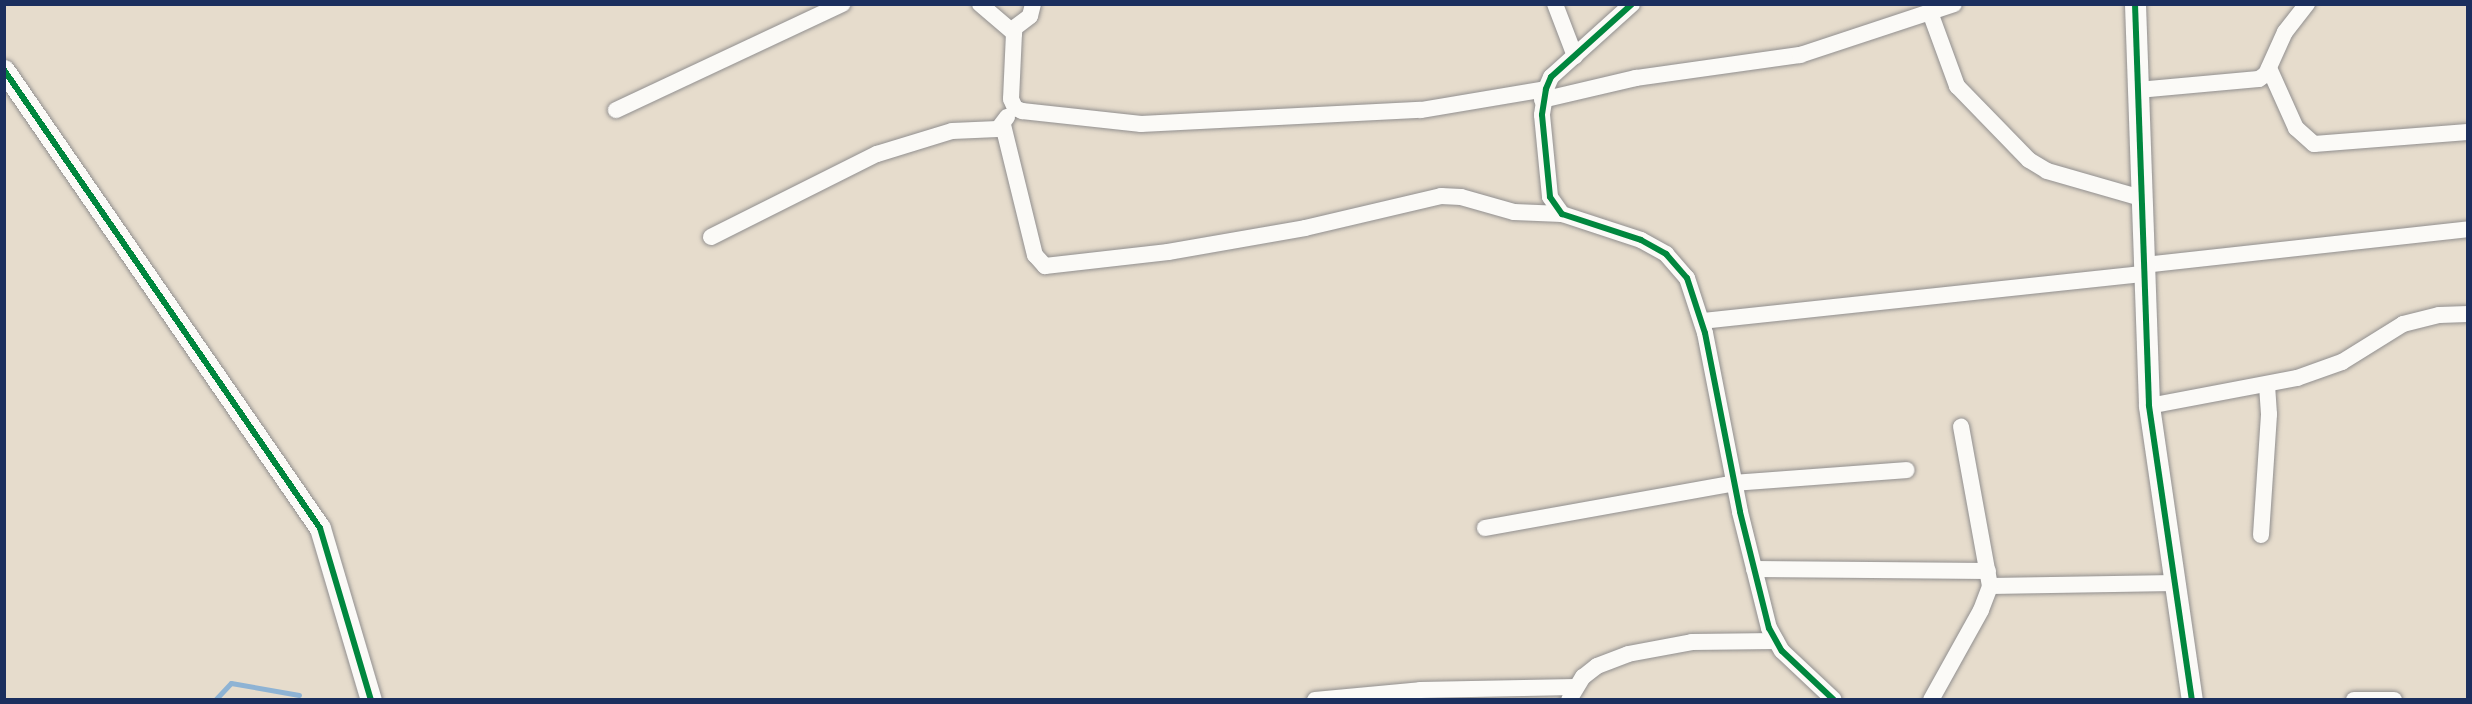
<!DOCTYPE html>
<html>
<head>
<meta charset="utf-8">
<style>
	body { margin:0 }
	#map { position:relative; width:2472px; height:704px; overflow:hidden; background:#e6dccc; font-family:"Libre Caslon Text",serif }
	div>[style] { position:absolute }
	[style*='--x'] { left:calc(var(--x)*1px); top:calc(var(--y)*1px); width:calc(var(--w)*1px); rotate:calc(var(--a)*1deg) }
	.stream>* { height:5px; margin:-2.5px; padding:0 2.5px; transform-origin:2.5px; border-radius:2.5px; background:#8eb3d4 }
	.roads { filter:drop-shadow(0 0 2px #918f8f) drop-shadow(0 0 2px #918f8f) }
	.minor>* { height:16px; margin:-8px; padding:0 8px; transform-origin:8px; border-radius:8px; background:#fbfaf7 }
	.tertiary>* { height:21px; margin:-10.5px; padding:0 10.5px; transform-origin:10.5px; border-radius:10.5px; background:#fbfaf7 }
	.cycleway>* { height:6px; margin:-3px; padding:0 3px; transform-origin:3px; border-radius:3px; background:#00873e }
	span { translate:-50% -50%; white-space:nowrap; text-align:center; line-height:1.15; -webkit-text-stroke:4.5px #fbf7ec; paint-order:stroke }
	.frame { position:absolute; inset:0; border:6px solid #1b2f5e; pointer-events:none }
</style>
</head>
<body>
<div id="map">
	<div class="stream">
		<div style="--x:215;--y:700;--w:23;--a:-47"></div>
		<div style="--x:231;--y:683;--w:69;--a:10"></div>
	</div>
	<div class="roads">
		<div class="minor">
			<div style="--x:980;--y:4;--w:45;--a:40.5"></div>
			<div style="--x:1014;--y:33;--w:66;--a:92.6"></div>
			<div style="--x:1011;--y:99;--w:10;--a:66"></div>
			<div style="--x:1015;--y:108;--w:8;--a:23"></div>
			<div style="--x:1022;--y:111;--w:120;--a:6.2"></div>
			<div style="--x:1141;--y:124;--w:280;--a:-2.9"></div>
			<div style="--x:1421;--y:110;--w:127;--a:-9.5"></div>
			<div style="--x:1555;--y:4;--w:56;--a:69"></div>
			<div style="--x:1632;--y:4;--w:109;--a:138"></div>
			<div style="--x:1551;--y:77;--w:13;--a:113"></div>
			<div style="--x:1546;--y:89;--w:26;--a:99"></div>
			<div style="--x:1542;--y:115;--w:82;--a:84.4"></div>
			<div style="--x:1550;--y:197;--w:21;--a:55"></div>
			<div style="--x:1562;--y:214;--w:83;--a:18.2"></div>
			<div style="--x:1641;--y:240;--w:29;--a:29"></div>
			<div style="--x:1666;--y:254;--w:32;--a:49"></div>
			<div style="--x:1687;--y:278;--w:58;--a:71.9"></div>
			<div style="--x:1705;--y:333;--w:182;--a:78.9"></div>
			<div style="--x:1740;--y:512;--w:120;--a:76"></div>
			<div style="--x:1769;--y:628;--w:26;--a:61"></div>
			<div style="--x:1782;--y:651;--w:71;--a:43.3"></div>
			<div style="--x:1931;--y:15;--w:76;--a:69.9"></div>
			<div style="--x:1957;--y:86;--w:103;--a:45.8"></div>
			<div style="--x:2029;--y:160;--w:21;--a:31"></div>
			<div style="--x:2047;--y:171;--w:98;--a:16"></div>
			<div style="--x:1013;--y:29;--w:21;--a:-37"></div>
			<div style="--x:1030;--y:16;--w:12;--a:-76"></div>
			<div style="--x:2269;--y:68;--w:66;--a:65.8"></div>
			<div style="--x:2296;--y:128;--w:24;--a:42"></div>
			<div style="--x:2314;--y:144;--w:154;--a:-4.5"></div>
			<div style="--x:2138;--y:90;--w:121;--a:-5.2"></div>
			<div style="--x:2259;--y:79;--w:9;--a:-36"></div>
			<div style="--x:2266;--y:74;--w:46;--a:-65.7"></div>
			<div style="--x:2285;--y:32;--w:36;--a:-52"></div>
			<div style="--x:1542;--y:100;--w:97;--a:-13.2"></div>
			<div style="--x:1636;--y:78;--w:166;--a:-8"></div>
			<div style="--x:1800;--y:55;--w:162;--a:-18.3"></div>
			<div style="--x:616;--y:110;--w:250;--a:-25.1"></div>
			<div style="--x:1003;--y:125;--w:134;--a:76.2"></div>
			<div style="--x:1035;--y:255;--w:15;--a:48"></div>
			<div style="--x:1045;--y:266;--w:124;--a:-6.5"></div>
			<div style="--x:1168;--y:252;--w:139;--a:-9.9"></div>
			<div style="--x:1305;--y:228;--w:140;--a:-13.2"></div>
			<div style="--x:1441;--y:196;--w:20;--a:3"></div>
			<div style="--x:1461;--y:197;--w:55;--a:15.8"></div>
			<div style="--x:1514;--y:212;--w:48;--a:2.4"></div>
			<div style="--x:711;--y:237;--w:186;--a:-26.6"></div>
			<div style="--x:877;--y:154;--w:78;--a:-17"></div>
			<div style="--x:952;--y:131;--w:46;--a:-2.5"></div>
			<div style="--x:998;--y:129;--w:15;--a:-53"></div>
			<div style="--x:2144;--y:265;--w:326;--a:-6.3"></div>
			<div style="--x:1702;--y:321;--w:444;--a:-6.1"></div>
			<div style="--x:2149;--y:406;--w:151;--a:-10.7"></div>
			<div style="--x:2297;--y:378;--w:48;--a:-19.6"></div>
			<div style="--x:2342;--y:362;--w:72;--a:-31.9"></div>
			<div style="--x:2403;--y:324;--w:37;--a:-14"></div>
			<div style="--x:2439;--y:315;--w:29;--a:-2"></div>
			<div style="--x:1485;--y:528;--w:253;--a:-10.2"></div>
			<div style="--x:1734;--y:483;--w:173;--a:-4.3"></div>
			<div style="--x:2261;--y:535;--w:121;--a:-86.2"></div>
			<div style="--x:2269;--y:414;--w:29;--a:-94"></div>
			<div style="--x:1754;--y:569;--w:234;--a:0.5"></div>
			<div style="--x:1990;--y:586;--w:185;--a:-0.9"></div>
			<div style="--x:1315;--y:700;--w:105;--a:-5.4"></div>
			<div style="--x:1420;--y:690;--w:155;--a:-1.1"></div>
			<div style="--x:1569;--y:700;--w:27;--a:-59"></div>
			<div style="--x:1583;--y:677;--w:18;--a:-38"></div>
			<div style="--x:1597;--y:666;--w:33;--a:-21"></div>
			<div style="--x:1628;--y:654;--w:65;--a:-10.6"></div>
			<div style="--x:1692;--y:642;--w:84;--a:-0.7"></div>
			<div style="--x:1931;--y:700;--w:103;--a:-60.9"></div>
			<div style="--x:1981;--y:610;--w:26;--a:-69"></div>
			<div style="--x:1990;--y:586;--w:162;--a:-100.3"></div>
			<div style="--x:2354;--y:700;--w:40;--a:0"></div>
		</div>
		<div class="tertiary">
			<div style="--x:2135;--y:4;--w:402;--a:88"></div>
			<div style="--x:2149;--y:406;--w:297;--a:81.7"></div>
			<div style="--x:4;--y:70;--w:556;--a:55.4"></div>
			<div style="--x:320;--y:528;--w:179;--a:73.5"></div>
		</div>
	</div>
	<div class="cycleway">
		<div style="--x:1632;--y:4;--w:109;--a:138"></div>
		<div style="--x:1551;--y:77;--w:13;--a:113"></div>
		<div style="--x:1546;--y:89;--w:26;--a:99"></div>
		<div style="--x:1542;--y:115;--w:82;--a:84.4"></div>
		<div style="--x:1550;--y:197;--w:21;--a:55"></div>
		<div style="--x:1562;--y:214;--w:83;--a:18.2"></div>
		<div style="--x:1641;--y:240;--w:29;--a:29"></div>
		<div style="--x:1666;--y:254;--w:32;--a:49"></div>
		<div style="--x:1687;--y:278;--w:58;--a:71.9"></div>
		<div style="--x:1705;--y:333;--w:182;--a:78.9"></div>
		<div style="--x:1740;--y:512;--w:120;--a:76"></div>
		<div style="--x:1769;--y:628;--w:26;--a:61"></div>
		<div style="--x:1782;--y:651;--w:71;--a:43.3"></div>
		<div style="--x:2135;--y:4;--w:402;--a:88"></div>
		<div style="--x:2149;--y:406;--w:297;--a:81.7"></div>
		<div style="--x:4;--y:70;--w:556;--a:55.4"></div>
		<div style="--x:320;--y:528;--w:179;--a:73.5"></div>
	</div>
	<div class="frame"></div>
</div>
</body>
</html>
